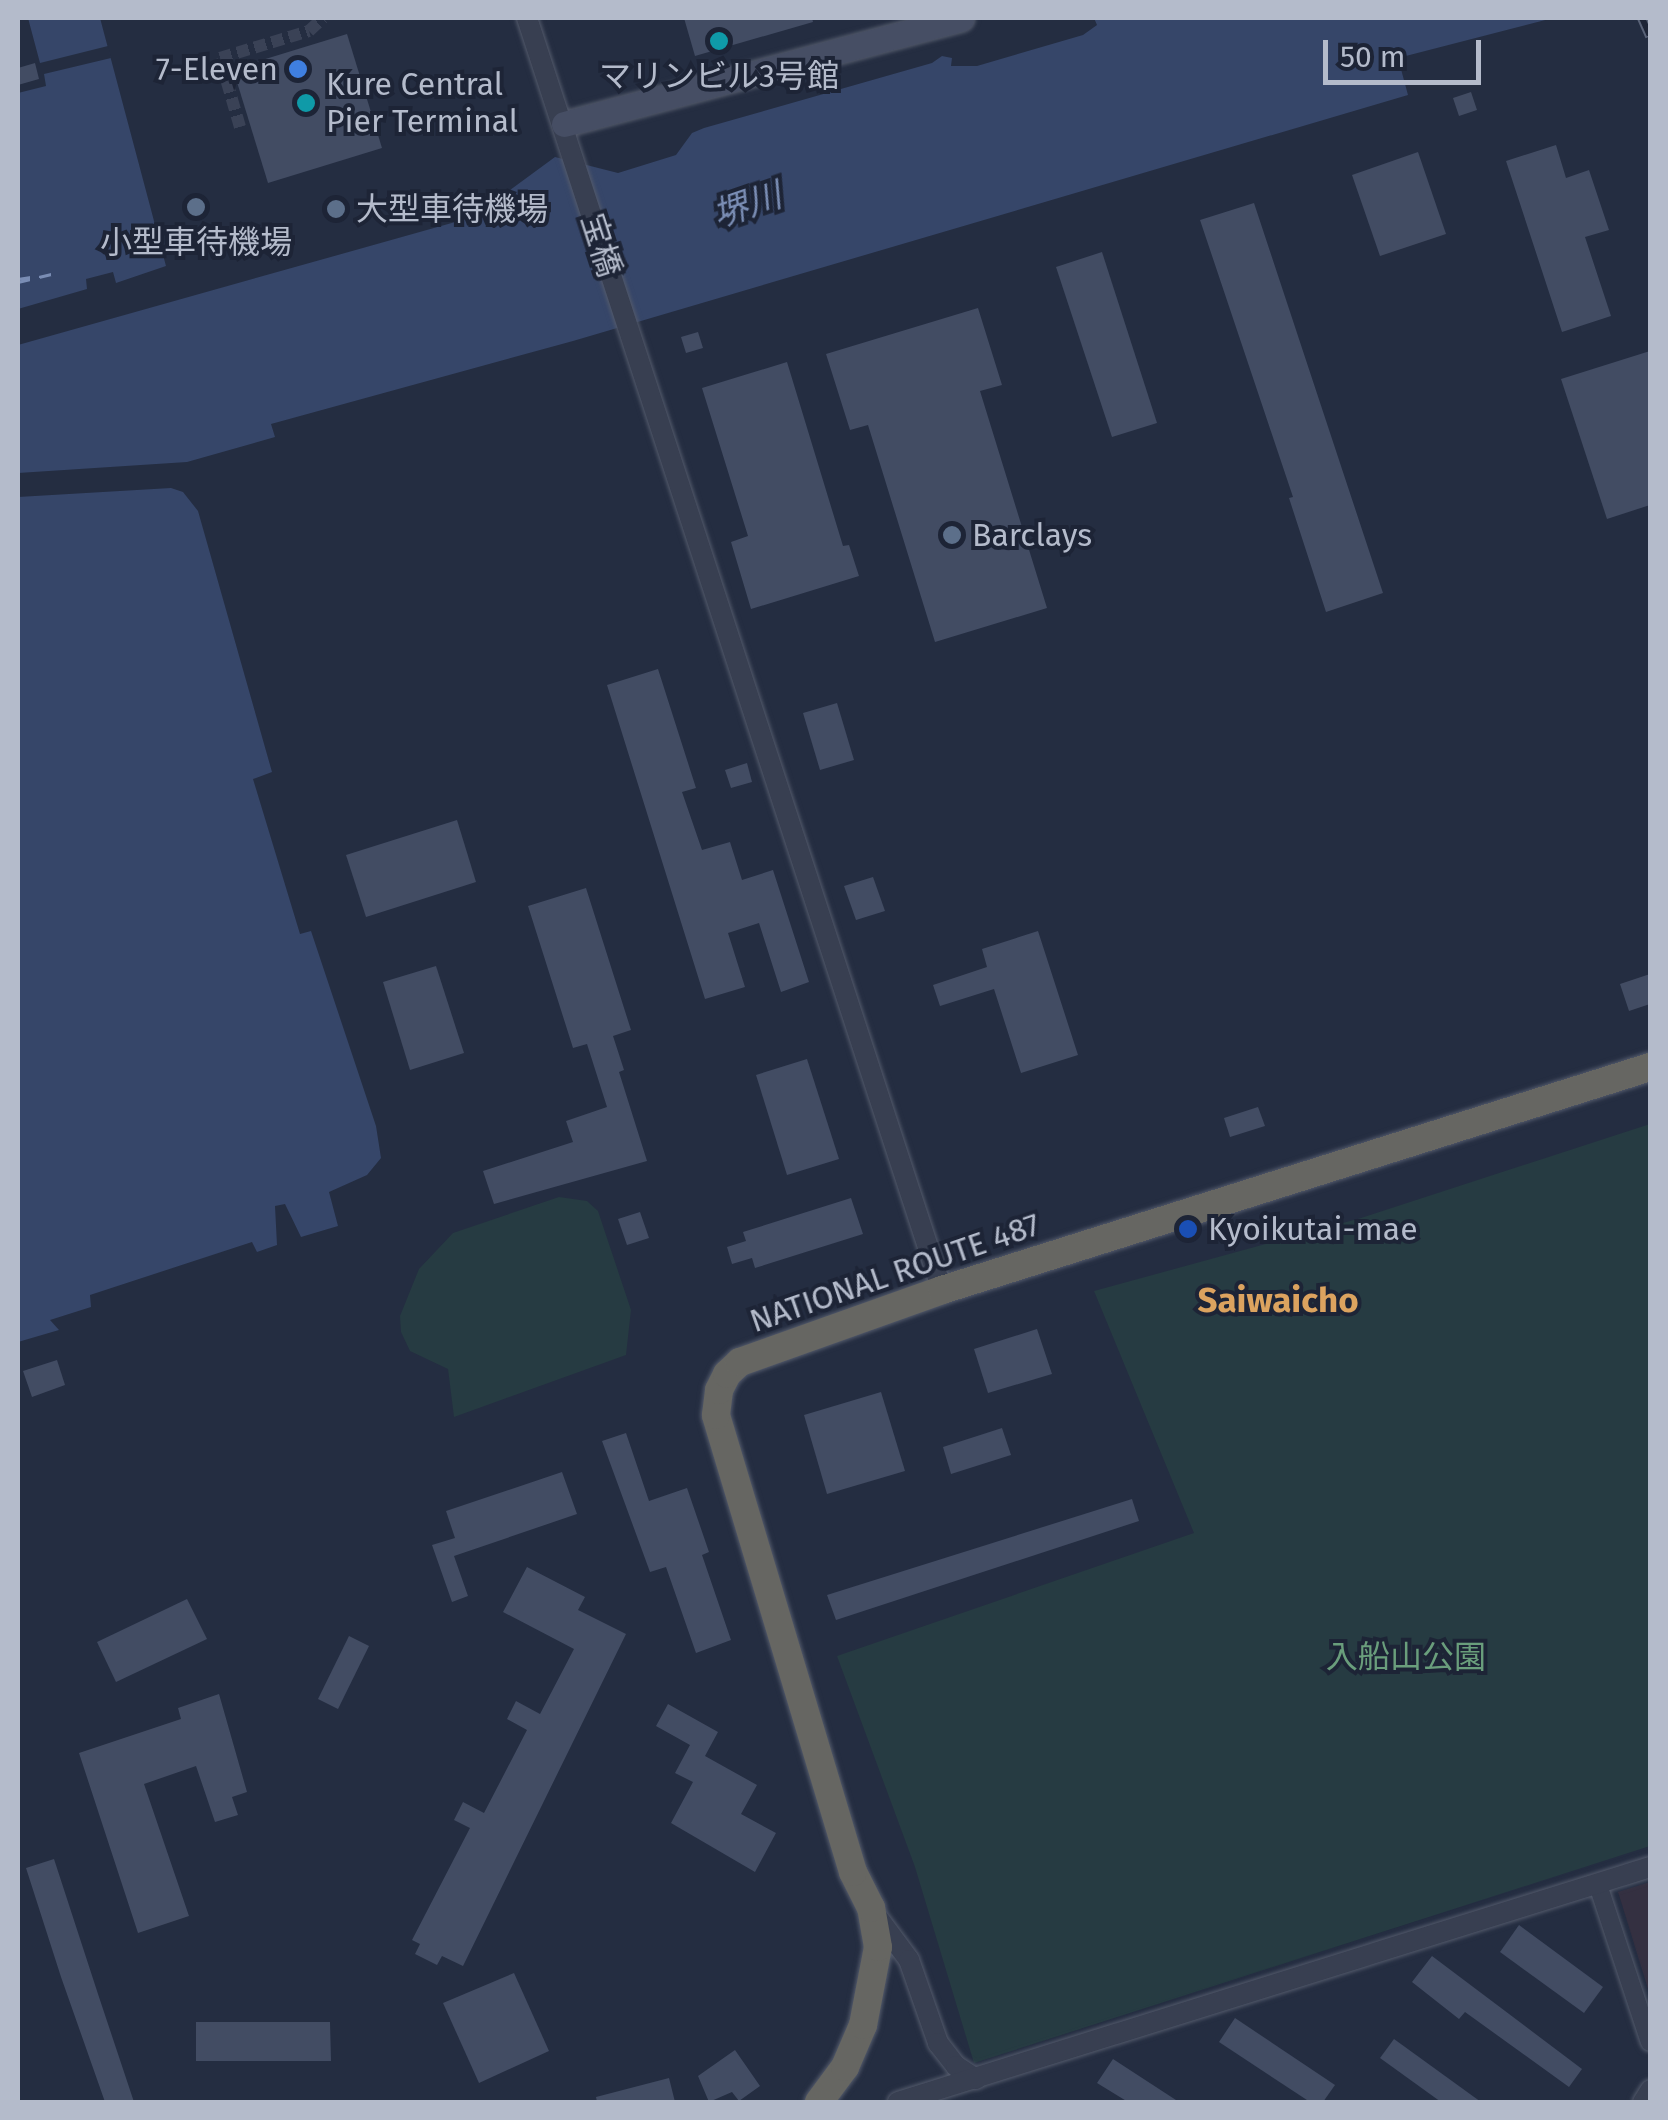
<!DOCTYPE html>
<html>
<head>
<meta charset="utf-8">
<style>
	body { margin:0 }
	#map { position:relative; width:1668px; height:2120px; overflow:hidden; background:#242d41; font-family:"Fira Sans","Noto Sans JP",sans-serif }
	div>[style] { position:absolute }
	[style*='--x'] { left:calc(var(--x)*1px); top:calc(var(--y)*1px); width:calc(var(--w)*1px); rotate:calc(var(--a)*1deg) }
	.medical>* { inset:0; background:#343041 }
	.green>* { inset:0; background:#263b42 }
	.water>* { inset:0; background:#364669 }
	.pier>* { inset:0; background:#242d41 }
	.ferry>* { height:2.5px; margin-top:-1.25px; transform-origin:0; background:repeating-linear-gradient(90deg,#7a8db4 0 12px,transparent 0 22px) }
	.building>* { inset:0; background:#424c63 }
	.pedestrian-tunnel>* { height:12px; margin-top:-6px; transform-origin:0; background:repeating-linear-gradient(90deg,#3a4256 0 12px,transparent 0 18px) }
	.roads { filter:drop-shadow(0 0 2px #535a6b) drop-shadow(0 0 2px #535a6b) }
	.minor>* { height:18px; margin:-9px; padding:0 9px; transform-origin:9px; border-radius:9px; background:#383f51 }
	.tertiary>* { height:20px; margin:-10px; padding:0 10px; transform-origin:10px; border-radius:10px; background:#383f51 }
	.secondary>* { height:25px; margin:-12.5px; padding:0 12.5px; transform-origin:12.5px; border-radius:12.5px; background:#464e64 }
	.trunk>* { height:28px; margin:-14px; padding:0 14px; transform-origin:14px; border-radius:14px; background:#666662 }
	.rail>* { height:10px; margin-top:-5px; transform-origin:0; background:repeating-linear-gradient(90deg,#1d2436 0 19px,#5a6378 0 38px); box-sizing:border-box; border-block:2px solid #5a6378 }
	.dots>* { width:28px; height:28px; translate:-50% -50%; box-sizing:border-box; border:5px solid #1d2436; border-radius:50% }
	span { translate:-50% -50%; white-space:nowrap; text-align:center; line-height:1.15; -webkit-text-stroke:8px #1d2436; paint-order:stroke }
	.poi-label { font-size:32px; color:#b4bbcb }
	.right { translate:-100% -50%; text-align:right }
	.left { translate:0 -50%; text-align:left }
	.street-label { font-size:32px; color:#b4bbcb }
	.park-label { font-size:32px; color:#6a9e7c }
	.water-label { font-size:35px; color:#7a8db4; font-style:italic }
	.neighbourhood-label { font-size:35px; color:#dca35f; font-weight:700 }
	.frame { position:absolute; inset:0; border:20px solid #b4bbcb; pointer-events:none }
	.scale { position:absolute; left:1323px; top:40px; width:158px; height:45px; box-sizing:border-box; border:5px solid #b4bbcb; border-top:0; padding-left:12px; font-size:30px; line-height:35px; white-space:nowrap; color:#b4bbcb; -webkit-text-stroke:8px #1d2436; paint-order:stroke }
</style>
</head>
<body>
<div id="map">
	<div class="medical">
		<div style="clip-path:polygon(1650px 1882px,1650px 1995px,1618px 1892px)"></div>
	</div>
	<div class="green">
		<div style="clip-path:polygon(1650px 1124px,1650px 1846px,974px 2063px,915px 1867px,837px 1656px,1194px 1533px,1094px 1291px,1361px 1218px)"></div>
		<div style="clip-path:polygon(559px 1197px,587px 1201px,598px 1211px,631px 1310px,626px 1355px,454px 1417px,448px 1369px,410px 1351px,401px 1332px,400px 1316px,419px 1269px,453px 1233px)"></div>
	</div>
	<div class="water">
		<div style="clip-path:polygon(18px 18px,100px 18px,166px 266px,116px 283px,113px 272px,86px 279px,87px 289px,18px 309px)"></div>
		<div style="clip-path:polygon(1094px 18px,1553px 18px,1398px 58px,1408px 95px,573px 341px,271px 424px,275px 437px,187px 462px,18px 473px,18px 345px,473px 217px,555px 157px,618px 173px,676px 155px,692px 133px,704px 128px,932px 63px,942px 56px,952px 58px,951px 66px,977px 66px,1083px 35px,1097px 25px)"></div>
		<div style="clip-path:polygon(171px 488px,183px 492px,198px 511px,272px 772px,253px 779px,300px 934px,311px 931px,376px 1126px,381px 1158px,367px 1175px,329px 1192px,338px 1226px,301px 1237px,285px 1204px,275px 1206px,277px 1245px,257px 1252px,252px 1242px,90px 1295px,91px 1307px,50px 1320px,59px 1330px,18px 1342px,18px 497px)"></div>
	</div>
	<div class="pier">
		<div style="clip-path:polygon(18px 18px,28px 18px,40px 63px,108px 46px,111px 58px,44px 74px,46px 86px,18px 93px)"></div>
	</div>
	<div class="ferry">
		<div style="--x:18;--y:279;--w:18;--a:-9"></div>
		<div style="--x:18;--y:282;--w:43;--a:-13.4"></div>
	</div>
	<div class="building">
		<div style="clip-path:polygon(684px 18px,812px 18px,813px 22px,695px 56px)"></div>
		<div style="clip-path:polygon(347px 34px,382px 148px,268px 183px,233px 69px)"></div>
		<div style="clip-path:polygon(35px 63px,39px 79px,18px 85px,18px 68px)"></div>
		<div style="clip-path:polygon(1471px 92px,1477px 110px,1459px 116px,1453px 98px)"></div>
		<div style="clip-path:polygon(1556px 145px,1566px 178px,1589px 170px,1609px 230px,1585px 237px,1611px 316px,1562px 332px,1506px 161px)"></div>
		<div style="clip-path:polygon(1418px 152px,1446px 234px,1380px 256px,1352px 175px)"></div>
		<div style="clip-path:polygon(1254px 203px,1383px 593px,1326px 612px,1289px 498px,1293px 497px,1200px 220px)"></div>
		<div style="clip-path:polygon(1102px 252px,1157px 423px,1112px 437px,1056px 267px)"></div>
		<div style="clip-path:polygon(978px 308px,1002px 385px,980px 391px,1047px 608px,935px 642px,868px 425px,850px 430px,826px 354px)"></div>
		<div style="clip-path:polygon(698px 332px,703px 348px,686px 353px,681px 337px)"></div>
		<div style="clip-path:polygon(1650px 351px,1650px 505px,1607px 519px,1561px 379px)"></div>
		<div style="clip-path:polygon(787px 362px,843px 546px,849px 545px,859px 576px,751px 609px,731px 542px,748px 536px,702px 388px)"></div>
		<div style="clip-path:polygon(658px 669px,696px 788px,682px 792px,702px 850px,730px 842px,742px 880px,773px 870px,809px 982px,781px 992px,759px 923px,728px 933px,745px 987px,705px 999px,607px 685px)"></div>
		<div style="clip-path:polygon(837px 703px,854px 760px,820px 770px,803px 713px)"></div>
		<div style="clip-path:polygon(747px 763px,752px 782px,731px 788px,725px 770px)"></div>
		<div style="clip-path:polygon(457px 820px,476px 882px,366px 917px,346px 855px)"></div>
		<div style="clip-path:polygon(873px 877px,885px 911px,856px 920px,844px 886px)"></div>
		<div style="clip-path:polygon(586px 888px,631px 1030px,613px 1036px,624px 1070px,619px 1072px,647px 1161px,494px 1204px,483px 1171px,573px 1142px,566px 1121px,607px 1107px,587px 1044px,573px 1048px,528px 906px)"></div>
		<div style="clip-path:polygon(1038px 931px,1078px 1055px,1021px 1073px,994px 989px,940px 1006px,933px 985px,987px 967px,982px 949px)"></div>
		<div style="clip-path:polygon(436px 966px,464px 1053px,410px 1070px,383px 982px)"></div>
		<div style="clip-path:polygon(1650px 974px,1650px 1004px,1629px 1011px,1620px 984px)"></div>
		<div style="clip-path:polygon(807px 1059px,839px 1159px,787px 1175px,756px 1075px)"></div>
		<div style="clip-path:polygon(1258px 1107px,1265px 1126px,1230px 1137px,1224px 1118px)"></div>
		<div style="clip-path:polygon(851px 1198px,863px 1234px,755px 1268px,752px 1258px,732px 1264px,727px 1247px,746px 1241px,743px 1232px)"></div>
		<div style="clip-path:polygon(640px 1212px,649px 1238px,627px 1245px,618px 1219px)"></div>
		<div style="clip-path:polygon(1037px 1329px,1052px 1374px,988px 1393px,974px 1349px)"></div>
		<div style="clip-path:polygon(57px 1360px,65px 1385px,32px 1397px,23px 1371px)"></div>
		<div style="clip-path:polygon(881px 1392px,905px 1471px,827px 1494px,804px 1415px)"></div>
		<div style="clip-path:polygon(1002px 1428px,1011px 1455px,951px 1474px,943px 1447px)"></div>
		<div style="clip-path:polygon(626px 1433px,649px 1501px,687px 1488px,709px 1552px,702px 1555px,731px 1640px,696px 1653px,666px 1567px,650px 1572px,602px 1441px)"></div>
		<div style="clip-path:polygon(562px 1472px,577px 1514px,454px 1556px,468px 1596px,452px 1602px,432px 1545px,455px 1538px,446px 1511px)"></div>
		<div style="clip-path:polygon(1132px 1499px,1139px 1521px,836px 1620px,827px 1595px)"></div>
		<div style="clip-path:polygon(527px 1567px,585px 1597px,578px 1610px,626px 1634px,463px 1966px,442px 1956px,437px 1965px,415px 1954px,420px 1944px,412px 1940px,470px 1828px,454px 1820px,463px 1802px,484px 1813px,527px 1730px,507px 1719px,516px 1701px,540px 1714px,574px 1649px,503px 1612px)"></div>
		<div style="clip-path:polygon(187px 1599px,207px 1639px,116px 1682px,97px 1642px)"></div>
		<div style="clip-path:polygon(349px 1636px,369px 1646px,338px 1709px,318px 1699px)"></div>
		<div style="clip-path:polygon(219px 1694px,247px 1792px,232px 1797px,238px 1815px,215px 1822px,196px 1766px,144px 1784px,189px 1916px,138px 1933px,79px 1753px,181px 1719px,178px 1708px)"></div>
		<div style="clip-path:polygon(668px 1704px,718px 1732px,705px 1756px,757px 1785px,741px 1814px,776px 1833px,755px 1872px,671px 1823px,693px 1782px,675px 1773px,690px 1745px,656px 1726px)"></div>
		<div style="clip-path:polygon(54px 1859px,98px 1994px,134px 2102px,105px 2102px,61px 1977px,26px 1868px)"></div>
		<div style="clip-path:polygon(1519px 1925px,1603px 1987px,1584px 2013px,1500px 1952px)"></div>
		<div style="clip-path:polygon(1432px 1956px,1582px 2069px,1569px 2087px,1465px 2012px,1459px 2019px,1412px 1982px)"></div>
		<div style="clip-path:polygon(514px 1973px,549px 2051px,479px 2083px,443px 2003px)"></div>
		<div style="clip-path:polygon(1235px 2018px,1335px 2085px,1323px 2102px,1310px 2102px,1219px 2042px)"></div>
		<div style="clip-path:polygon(196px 2022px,330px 2022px,331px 2061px,196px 2061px)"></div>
		<div style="clip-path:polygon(1394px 2039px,1481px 2102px,1441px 2102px,1380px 2058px)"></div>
		<div style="clip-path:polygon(735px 2050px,760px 2086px,739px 2101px,732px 2092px,709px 2102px,698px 2076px)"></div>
		<div style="clip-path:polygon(1113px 2059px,1179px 2102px,1128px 2102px,1097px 2083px)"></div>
		<div style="clip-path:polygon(669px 2078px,675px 2102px,597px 2102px,596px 2097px)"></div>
	</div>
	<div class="pedestrian-tunnel">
		<div style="--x:240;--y:127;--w:72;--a:-106.2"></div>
		<div style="--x:220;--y:58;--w:93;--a:-16.9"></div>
		<div style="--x:309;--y:31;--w:19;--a:-43"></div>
	</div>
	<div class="roads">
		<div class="minor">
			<div style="--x:1598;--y:1885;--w:165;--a:71.7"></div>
			<div style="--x:1642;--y:2102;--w:15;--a:-58"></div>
		</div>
		<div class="tertiary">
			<div style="--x:527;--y:18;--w:1338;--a:71.93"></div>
			<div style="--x:875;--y:1914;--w:57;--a:53.5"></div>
			<div style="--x:909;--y:1960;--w:88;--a:70.7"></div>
			<div style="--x:938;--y:2043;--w:29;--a:52"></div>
			<div style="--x:956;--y:2066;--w:24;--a:33"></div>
			<div style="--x:898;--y:2102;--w:788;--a:-17.35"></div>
		</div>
		<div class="secondary">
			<div style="--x:564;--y:124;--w:411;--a:-14.9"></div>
		</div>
		<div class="trunk">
			<div style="--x:819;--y:2102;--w:44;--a:-53.4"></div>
			<div style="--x:845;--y:2067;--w:46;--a:-66.8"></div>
			<div style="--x:863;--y:2025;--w:79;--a:-79.1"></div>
			<div style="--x:878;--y:1947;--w:40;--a:-100"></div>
			<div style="--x:871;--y:1908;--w:40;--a:-116.6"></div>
			<div style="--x:853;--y:1872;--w:477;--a:-106.7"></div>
			<div style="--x:716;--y:1415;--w:25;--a:-83"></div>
			<div style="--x:719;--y:1390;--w:18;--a:-63"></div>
			<div style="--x:727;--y:1374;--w:18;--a:-43"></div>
			<div style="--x:740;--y:1362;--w:214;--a:-19.6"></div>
			<div style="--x:942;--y:1290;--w:742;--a:-17.48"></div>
		</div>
	</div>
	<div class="rail">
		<div style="--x:1642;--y:18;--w:20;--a:66"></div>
	</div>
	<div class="dots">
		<div style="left:719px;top:41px;background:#0f9aa8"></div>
		<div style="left:298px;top:69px;background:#3f7fe0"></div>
		<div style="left:306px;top:103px;background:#0f9aa8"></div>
		<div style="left:196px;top:207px;background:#5c6f8a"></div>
		<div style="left:336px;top:209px;background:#5c6f8a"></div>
		<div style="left:952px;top:535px;background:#5c6f8a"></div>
		<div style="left:1188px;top:1229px;background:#1a4fb4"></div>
	</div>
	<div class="poi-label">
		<span class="right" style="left:278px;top:69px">7-Eleven</span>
		<span style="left:719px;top:76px">マリンビル3号館</span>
		<span class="left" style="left:326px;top:103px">Kure Central<br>Pier Terminal</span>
		<span class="left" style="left:356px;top:209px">大型車待機場</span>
		<span style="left:196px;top:242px">小型車待機場</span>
		<span class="left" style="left:972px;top:535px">Barclays</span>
		<span class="left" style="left:1208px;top:1229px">Kyoikutai-mae</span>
	</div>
	<div class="street-label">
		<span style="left:601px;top:245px;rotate:72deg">宝橋</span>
		<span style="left:895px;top:1273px;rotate:-19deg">NATIONAL ROUTE 487</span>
	</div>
	<div class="park-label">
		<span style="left:1406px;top:1657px">入船山公園</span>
	</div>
	<div class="water-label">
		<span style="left:747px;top:205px;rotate:-19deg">堺川</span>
	</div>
	<div class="neighbourhood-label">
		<span style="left:1278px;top:1300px">Saiwaicho</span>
	</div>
	<div class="frame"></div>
	<div class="scale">50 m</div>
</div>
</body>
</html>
